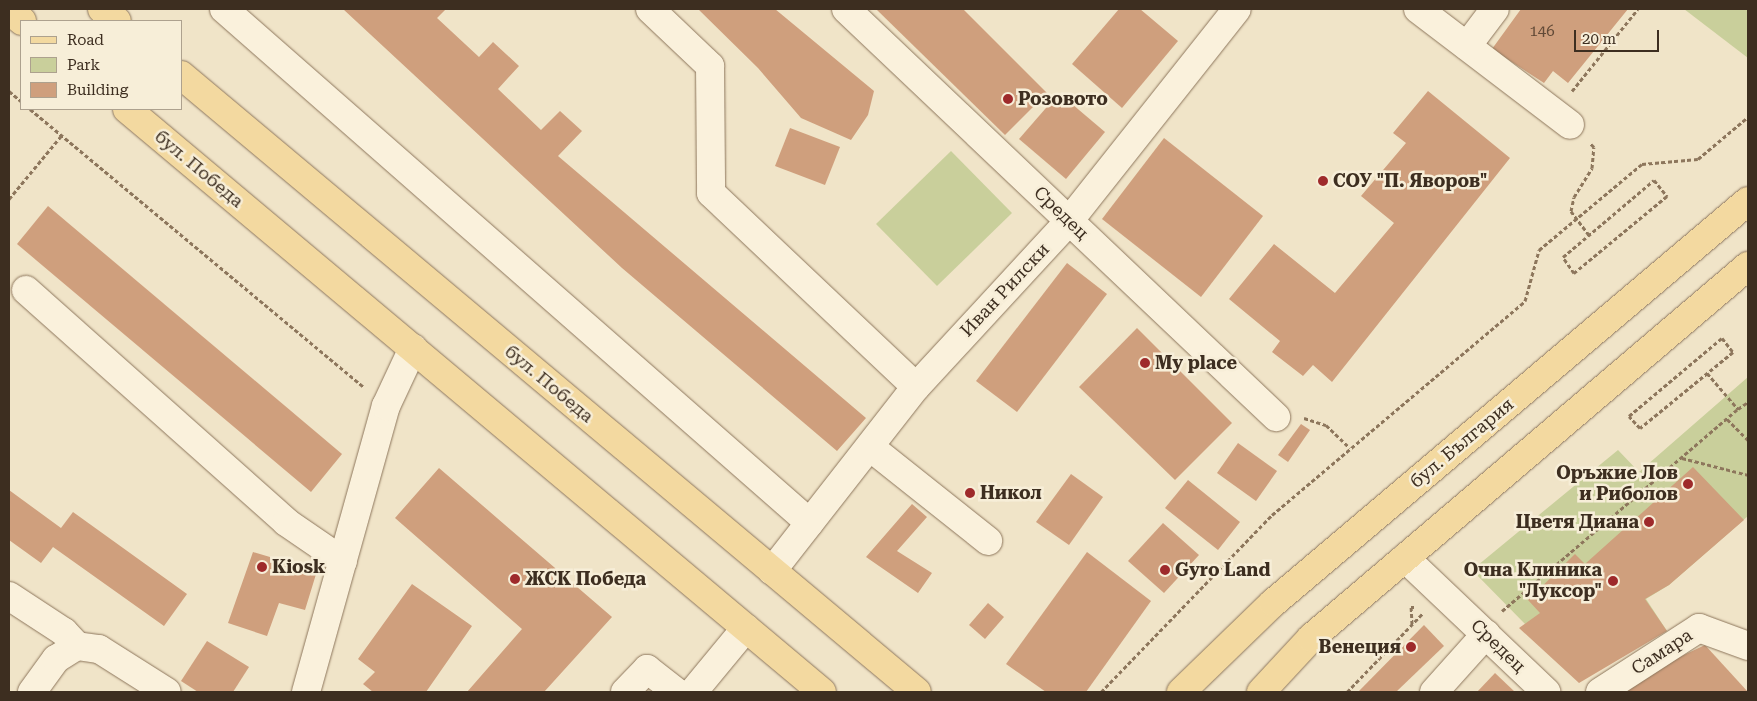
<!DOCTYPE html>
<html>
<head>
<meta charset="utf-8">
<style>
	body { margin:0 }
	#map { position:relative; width:1757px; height:701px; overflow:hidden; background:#f0e4c8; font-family:"Roboto Serif",serif }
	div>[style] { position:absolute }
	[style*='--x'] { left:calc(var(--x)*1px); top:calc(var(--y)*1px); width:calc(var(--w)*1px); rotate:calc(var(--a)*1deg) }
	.green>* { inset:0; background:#c9cf9b }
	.building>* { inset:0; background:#cf9f7d }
	.path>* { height:3px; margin-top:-1.5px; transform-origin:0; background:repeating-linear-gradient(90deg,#8d765c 0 4px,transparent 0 6.5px) }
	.roads { filter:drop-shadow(0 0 1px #8d765c) drop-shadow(0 0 1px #8d765c) }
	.minor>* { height:28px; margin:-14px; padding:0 14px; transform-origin:14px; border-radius:14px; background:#faf1dc }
	.major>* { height:28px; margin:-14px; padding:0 14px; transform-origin:14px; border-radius:14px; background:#f3d9a0 }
	.dots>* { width:14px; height:14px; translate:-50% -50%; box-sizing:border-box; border:2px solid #f7eed8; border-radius:50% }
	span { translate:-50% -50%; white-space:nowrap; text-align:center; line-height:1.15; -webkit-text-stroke:5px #f7eed8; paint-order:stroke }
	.number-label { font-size:15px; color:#624a37 }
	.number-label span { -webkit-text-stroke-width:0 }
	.poi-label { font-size:18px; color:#3d2e20; font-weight:700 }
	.left { translate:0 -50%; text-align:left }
	.right { translate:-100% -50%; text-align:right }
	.street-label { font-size:18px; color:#3d2e20 }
	.frame { position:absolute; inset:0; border:10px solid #3d2e20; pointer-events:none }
	.legend { position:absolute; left:20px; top:20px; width:162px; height:90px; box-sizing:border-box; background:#f7eed8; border:1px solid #ada18e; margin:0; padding:6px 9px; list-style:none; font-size:15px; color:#3d2e20 }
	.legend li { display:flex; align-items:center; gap:10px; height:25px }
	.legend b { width:25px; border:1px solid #ada18e }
	.scale { position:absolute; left:1574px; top:30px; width:85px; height:22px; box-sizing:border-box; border:2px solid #3d2e20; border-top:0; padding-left:6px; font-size:15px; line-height:18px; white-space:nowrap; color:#3d2e20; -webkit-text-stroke:4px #f7eed8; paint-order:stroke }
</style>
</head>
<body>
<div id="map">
	<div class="green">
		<div style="clip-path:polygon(1684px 9px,1748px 9px,1748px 58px)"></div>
		<div style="clip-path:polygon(951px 151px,1012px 213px,937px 286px,876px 224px)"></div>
		<div style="clip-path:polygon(1748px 377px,1748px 516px,1669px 585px,1646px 599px,1667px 631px,1571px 671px,1472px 570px,1618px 450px,1639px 472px)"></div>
	</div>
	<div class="building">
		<div style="clip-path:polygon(343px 9px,446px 9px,437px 18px,479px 57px,493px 42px,519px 66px,498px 89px,541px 130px,560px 111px,582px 131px,558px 156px,866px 418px,837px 451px,622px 268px)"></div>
		<div style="clip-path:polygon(698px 9px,775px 9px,874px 91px,868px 115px,851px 140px,801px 118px,758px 68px)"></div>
		<div style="clip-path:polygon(876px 9px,963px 9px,1047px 93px,1005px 135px)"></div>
		<div style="clip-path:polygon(1119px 9px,1140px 9px,1178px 41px,1122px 108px,1072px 64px)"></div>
		<div style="clip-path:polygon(1521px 9px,1628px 9px,1568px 83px,1553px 71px,1544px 83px,1492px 49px)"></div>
		<div style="clip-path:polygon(1428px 91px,1510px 158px,1332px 382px,1313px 365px,1303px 376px,1272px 352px,1280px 341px,1229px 299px,1274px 244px,1335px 293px,1394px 223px,1361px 196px,1406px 143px,1393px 133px)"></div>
		<div style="clip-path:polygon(1059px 93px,1105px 132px,1066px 179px,1019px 139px)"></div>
		<div style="clip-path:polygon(790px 128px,840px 147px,825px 185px,775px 166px)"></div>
		<div style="clip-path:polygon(1164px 138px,1263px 216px,1201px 297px,1102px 219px)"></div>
		<div style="clip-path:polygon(48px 206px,342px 454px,311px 492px,17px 244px)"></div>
		<div style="clip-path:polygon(1067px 263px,1107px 294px,1017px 412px,976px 381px)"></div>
		<div style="clip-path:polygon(1137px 328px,1232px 423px,1175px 480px,1079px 387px)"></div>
		<div style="clip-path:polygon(1301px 424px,1310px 430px,1288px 462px,1278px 455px)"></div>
		<div style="clip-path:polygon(1238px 443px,1277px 471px,1256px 501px,1217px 473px)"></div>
		<div style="clip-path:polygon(1693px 467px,1744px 520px,1669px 585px,1645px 599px,1667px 631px,1579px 683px,1519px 628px,1540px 613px,1528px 600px,1575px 554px,1585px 564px)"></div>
		<div style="clip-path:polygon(439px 468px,612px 617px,544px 692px,467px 692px,522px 629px,395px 518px)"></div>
		<div style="clip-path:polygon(1071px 474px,1103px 497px,1069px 545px,1036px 522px)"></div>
		<div style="clip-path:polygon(1188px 480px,1240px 522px,1218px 550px,1165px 508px)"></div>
		<div style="clip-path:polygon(9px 490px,61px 528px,73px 512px,187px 594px,164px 626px,53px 547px,41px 563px,9px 540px)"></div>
		<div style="clip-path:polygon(912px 504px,927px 517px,897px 551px,932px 573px,918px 593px,866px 557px)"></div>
		<div style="clip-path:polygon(1163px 523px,1199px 555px,1164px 593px,1128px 561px)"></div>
		<div style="clip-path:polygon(253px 552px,317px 571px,305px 610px,279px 603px,267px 636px,228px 623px)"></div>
		<div style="clip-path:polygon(1087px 552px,1151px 601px,1086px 692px,1046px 692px,1006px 664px)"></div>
		<div style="clip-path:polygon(412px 584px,472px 626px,426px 692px,373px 692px,363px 684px,375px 672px,358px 659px)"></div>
		<div style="clip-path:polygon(988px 603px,1004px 617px,985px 639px,969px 625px)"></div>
		<div style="clip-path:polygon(1424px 625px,1444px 646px,1396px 692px,1358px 692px)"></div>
		<div style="clip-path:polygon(207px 641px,249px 667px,233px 692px,198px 692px,181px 681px)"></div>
		<div style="clip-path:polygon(1705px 645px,1748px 692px,1613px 692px,1614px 688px)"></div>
		<div style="clip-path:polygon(1495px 673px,1515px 692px,1477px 692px)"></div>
	</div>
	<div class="path">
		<div style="--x:9;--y:91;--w:16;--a:40"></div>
		<div style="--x:1572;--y:91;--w:105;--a:-51.2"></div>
		<div style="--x:30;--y:109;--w:435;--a:39.8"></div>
		<div style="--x:1654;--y:180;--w:21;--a:51"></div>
		<div style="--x:1667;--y:196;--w:121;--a:140.4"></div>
		<div style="--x:1574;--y:273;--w:19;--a:-125"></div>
		<div style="--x:1563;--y:257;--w:119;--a:-40.2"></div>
		<div style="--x:9;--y:199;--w:83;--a:-50.4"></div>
		<div style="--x:1589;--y:235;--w:30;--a:-127"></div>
		<div style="--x:1571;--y:211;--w:14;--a:-78"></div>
		<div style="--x:1574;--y:197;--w:34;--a:-58"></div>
		<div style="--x:1592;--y:168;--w:21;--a:-85"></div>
		<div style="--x:1594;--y:147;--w:6;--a:-135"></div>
		<div style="--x:1722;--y:338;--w:18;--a:52"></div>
		<div style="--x:1733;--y:352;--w:120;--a:140.7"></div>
		<div style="--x:1640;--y:428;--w:16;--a:-133"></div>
		<div style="--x:1629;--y:416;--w:121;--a:-40"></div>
		<div style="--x:1707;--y:373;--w:48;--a:49.3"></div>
		<div style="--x:1738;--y:409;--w:12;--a:-35"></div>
		<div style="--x:1304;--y:418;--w:23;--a:18"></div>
		<div style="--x:1326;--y:425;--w:33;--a:44"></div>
		<div style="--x:1727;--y:419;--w:30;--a:45"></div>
		<div style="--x:1682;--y:458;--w:68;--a:14.4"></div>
		<div style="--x:1502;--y:611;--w:311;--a:-40.6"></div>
		<div style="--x:1412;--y:624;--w:17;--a:-93"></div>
		<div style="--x:1411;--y:607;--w:3;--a:0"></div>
		<div style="--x:1101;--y:692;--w:246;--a:-46"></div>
		<div style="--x:1272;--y:515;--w:331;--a:-40.2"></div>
		<div style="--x:1525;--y:301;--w:53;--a:-74.6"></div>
		<div style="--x:1539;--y:250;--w:134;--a:-39.9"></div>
		<div style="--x:1642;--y:164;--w:56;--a:-5.1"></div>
		<div style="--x:1698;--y:159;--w:65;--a:-40"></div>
		<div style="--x:1347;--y:692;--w:110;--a:-46.1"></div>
	</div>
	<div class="roads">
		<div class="minor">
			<div style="--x:224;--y:9;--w:779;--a:41.26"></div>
			<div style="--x:650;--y:9;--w:83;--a:43.5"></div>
			<div style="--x:710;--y:66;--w:127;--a:89.5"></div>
			<div style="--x:711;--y:193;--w:282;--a:43.4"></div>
			<div style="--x:846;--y:9;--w:593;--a:43.5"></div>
			<div style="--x:1418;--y:9;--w:191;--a:37.3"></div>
			<div style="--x:1467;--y:46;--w:46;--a:-52.9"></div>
			<div style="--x:26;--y:290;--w:348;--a:41.7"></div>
			<div style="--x:286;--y:522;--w:69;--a:34.4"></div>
			<div style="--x:870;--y:447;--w:151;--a:38.5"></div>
			<div style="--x:1405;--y:558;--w:195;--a:43.5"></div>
			<div style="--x:772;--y:571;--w:234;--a:-52"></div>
			<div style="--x:916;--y:387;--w:226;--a:-47.3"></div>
			<div style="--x:1069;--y:221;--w:270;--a:-51.6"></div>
			<div style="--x:9;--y:596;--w:66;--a:33.2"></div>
			<div style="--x:64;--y:632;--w:19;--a:47"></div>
			<div style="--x:32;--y:692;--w:41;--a:-54"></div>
			<div style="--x:56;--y:659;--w:25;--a:-32"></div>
			<div style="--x:77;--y:646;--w:22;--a:8"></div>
			<div style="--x:99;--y:649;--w:80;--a:32.3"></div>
			<div style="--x:306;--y:692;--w:297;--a:-74.4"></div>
			<div style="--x:386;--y:406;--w:64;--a:-65"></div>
			<div style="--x:625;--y:692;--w:32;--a:-46"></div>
			<div style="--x:647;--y:669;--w:37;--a:38"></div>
			<div style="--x:693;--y:692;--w:83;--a:-50.4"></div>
			<div style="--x:1434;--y:692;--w:78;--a:-48.1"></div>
			<div style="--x:1600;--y:692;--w:118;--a:-32.9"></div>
			<div style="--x:1699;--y:628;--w:52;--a:20.2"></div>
		</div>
		<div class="major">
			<div style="--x:102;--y:9;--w:19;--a:39"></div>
			<div style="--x:9;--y:10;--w:17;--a:40"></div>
			<div style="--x:181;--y:75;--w:960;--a:39.97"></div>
			<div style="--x:127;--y:109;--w:907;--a:39.99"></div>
			<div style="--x:1181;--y:692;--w:128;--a:-44.1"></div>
			<div style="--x:1273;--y:603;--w:622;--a:-40.24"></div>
			<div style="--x:1261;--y:692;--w:74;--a:-47.2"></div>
			<div style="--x:1311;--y:638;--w:574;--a:-40.41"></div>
		</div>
	</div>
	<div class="dots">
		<div style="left:1008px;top:99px;background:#9e2a2b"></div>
		<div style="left:1323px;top:181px;background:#9e2a2b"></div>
		<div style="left:1145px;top:363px;background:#9e2a2b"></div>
		<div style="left:1688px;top:484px;background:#9e2a2b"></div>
		<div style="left:970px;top:493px;background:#9e2a2b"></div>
		<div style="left:1649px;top:522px;background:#9e2a2b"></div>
		<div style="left:262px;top:567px;background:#9e2a2b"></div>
		<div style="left:1165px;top:570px;background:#9e2a2b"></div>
		<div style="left:515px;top:579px;background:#9e2a2b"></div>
		<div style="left:1613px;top:581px;background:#9e2a2b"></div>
		<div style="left:1411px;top:647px;background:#9e2a2b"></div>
	</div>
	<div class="number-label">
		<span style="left:1542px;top:32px">146</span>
	</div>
	<div class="poi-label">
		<span class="left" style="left:1018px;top:99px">Розовото</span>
		<span class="left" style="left:1333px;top:181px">СОУ "П. Яворов"</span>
		<span class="left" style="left:1155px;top:363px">My place</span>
		<span class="right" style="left:1678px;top:484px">Оръжие Лов<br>и Риболов</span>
		<span class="left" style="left:980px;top:493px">Никол</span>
		<span class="right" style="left:1639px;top:522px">Цветя Диана</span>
		<span class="left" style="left:272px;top:567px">Kiosk</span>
		<span class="left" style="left:1175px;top:570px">Gyro Land</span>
		<span class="right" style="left:1602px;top:581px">Очна Клиника<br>"Луксор"</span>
		<span class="left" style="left:525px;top:579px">ЖСК Победа</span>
		<span class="right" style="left:1401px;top:647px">Венеция</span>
	</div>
	<div class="street-label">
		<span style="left:199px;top:169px;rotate:40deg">бул. Победа</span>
		<span style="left:1061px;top:213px;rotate:44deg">Средец</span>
		<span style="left:1005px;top:290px;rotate:-47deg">Иван Рилски</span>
		<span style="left:549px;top:384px;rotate:40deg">бул. Победа</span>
		<span style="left:1462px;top:443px;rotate:-40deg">бул. България</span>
		<span style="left:1498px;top:646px;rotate:44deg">Средец</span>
		<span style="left:1662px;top:652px;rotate:-33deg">Самара</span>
	</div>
	<div class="frame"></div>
	<ul class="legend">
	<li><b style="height:6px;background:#f3d9a0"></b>Road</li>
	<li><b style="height:14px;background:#c9cf9b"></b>Park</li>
	<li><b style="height:14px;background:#cf9f7d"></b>Building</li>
	</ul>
	<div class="scale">20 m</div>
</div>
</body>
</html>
